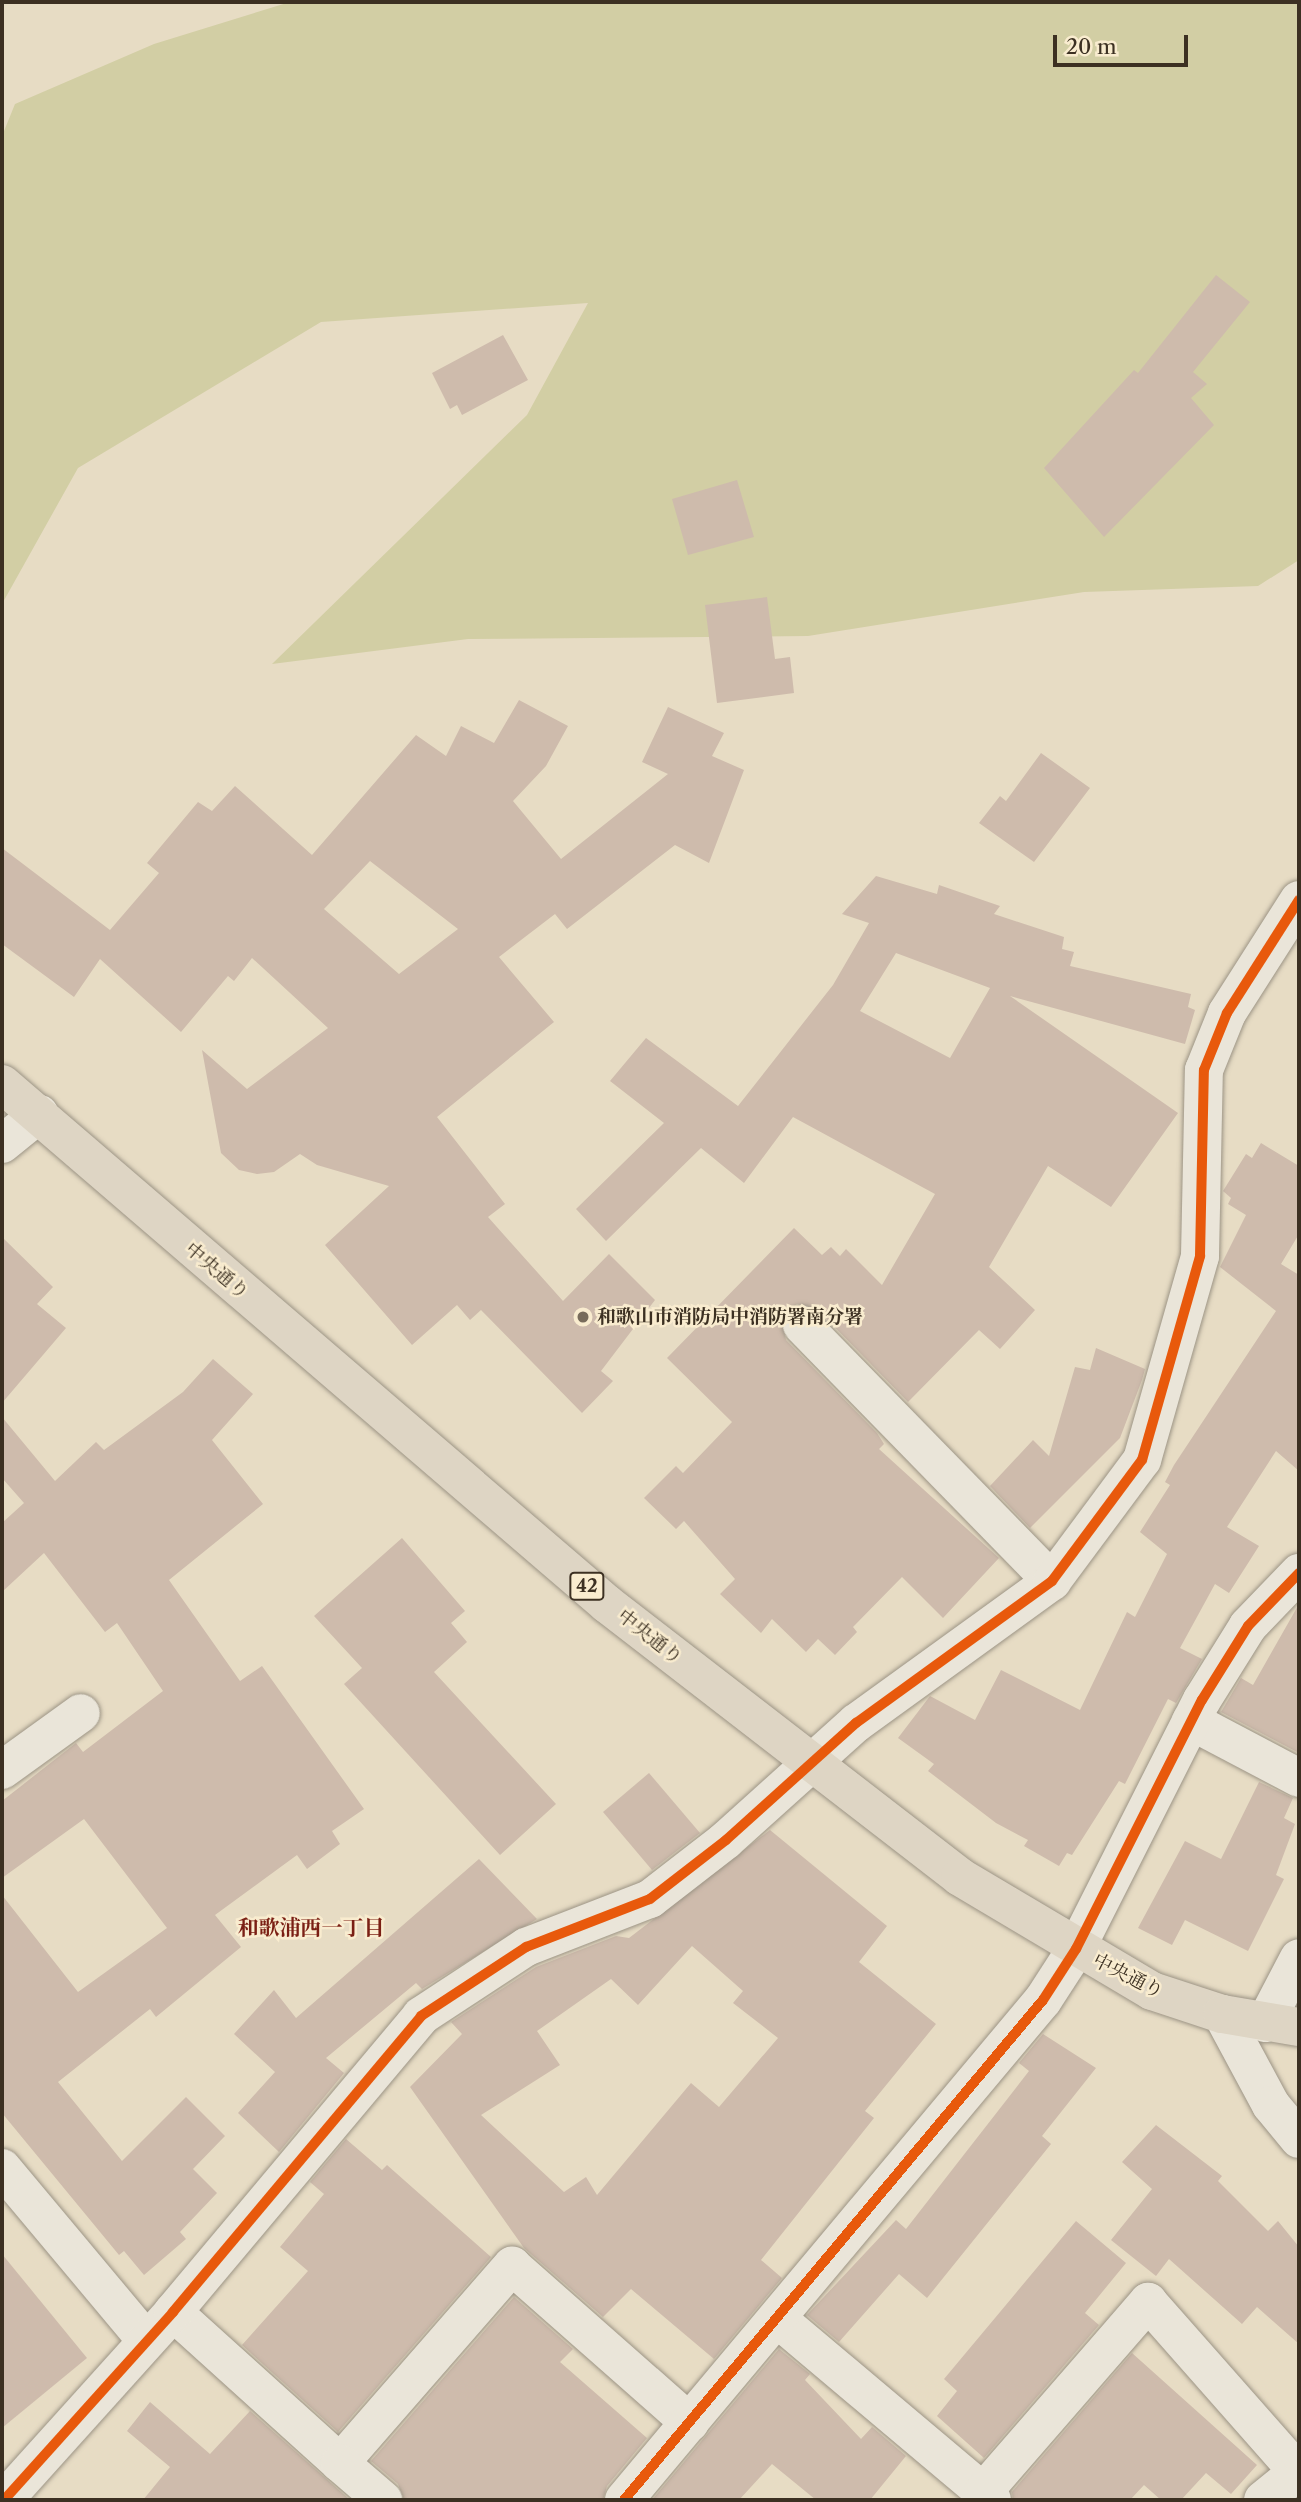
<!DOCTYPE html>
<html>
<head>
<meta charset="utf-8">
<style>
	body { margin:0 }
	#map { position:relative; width:1301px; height:2502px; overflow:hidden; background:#e7dcc4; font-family:"Libre Caslon Text","Noto Serif JP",serif }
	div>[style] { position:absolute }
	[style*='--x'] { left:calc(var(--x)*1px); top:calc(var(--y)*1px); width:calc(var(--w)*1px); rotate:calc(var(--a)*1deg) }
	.green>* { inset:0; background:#d2cea4 }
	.building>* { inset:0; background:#cebbac }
	.roads { filter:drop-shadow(0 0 2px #9c9485) drop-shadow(0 0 2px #9c9485) }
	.minor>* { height:38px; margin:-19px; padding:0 19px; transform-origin:19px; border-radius:19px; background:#eae5d9 }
	.tertiary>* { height:38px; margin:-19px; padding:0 19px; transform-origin:19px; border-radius:19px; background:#eae5d9 }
	.trunk>* { height:38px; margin:-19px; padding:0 19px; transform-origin:19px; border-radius:19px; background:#ded5c4 }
	.cycleway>* { height:10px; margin:-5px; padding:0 5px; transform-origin:5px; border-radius:5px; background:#e8590c }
	.dots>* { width:19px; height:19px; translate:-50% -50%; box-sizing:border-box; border:4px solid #f9eccf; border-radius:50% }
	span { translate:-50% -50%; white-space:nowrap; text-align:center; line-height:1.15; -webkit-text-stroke:5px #f9eccf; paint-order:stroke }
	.shield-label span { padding:2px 5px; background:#f9eccf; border:2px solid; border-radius:5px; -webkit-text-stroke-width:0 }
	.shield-label { font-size:18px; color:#3c3022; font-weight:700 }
	.street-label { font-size:19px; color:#3c3022 }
	.poi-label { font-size:19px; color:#3c3022; font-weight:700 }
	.left { translate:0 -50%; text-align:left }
	.neighbourhood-label { font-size:21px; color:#7a1f14; font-weight:700 }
	.frame { position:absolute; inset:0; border:4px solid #3c3022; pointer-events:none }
	.scale { position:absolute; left:1053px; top:35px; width:135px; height:32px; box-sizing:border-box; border:4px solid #3c3022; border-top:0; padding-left:9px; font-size:21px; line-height:24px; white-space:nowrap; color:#3c3022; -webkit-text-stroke:5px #f9eccf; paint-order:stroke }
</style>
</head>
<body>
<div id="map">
	<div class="green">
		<div style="clip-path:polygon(290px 2px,1299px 2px,1299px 560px,1258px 586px,1084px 592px,808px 636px,468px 639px,272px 664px,527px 415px,588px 303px,321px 322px,78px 468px,2px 604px,2px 136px,15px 104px,154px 44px)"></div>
	</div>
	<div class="building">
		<div style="clip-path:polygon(1216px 275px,1250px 302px,1193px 372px,1207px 384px,1191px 398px,1214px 425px,1104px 537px,1044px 468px,1134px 370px,1138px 373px)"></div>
		<div style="clip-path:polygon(503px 335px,528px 380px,462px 415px,457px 405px,450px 409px,432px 373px)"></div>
		<div style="clip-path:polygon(737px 480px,754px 537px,688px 555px,672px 499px)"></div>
		<div style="clip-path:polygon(767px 597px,775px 659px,790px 657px,794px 693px,717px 703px,705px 605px)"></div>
		<div style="clip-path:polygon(evenodd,519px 700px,568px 726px,546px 766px,513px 801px,561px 859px,668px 774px,642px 762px,668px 707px,724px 733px,712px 756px,744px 770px,709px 863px,675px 845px,567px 929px,555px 914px,499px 957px,554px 1022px,437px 1117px,505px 1204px,488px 1217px,563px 1301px,609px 1254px,655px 1300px,601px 1371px,613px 1381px,582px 1413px,481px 1310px,470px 1320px,457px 1305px,412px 1345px,325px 1245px,389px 1186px,317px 1165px,300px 1154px,274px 1172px,257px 1174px,239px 1170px,221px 1153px,202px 1050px,247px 1089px,328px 1028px,252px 958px,234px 981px,228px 976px,181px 1032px,100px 959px,74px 997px,2px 944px,2px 848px,110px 930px,159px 873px,147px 863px,198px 802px,212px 811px,235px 786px,312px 855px,416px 735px,446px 756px,461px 726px,494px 743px,519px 700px,370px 861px,458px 929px,399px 974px,324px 909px,370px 861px)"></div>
		<div style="clip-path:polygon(1041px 753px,1090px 788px,1034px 862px,979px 823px,1000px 796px,1006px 801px)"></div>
		<div style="clip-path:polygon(evenodd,876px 876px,937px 894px,939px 885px,1000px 906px,994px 914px,1064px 937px,1062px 949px,1074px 952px,1070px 966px,1191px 994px,1188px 1007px,1195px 1010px,1185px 1044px,1010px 996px,1178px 1113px,1111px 1207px,1048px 1166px,989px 1267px,1035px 1310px,1000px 1349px,979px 1330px,908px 1402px,817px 1309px,797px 1304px,781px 1318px,786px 1340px,877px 1433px,884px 1444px,879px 1449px,999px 1558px,943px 1618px,902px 1577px,853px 1627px,857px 1632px,835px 1655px,818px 1639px,806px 1652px,772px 1619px,761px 1633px,720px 1594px,735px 1579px,684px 1521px,676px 1529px,644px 1498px,676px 1466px,683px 1473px,732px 1422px,667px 1358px,794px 1228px,822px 1255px,831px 1247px,840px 1256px,846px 1249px,882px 1285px,935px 1194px,793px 1117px,744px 1183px,701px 1148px,606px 1241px,576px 1209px,664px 1123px,610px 1081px,646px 1038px,738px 1106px,833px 985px,869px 923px,842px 914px,876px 876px,896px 953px,990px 988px,950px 1058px,860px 1011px,896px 953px)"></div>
		<div style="clip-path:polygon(1261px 1143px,1299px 1166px,1299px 1234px,1281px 1264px,1299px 1275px,1299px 1471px,1276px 1451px,1227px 1527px,1259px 1546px,1229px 1593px,1215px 1584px,1180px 1648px,1202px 1659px,1176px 1703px,1168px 1699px,1125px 1784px,1119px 1781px,1072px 1855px,1067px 1853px,1059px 1866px,1024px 1846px,1028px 1840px,996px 1823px,928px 1771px,934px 1764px,898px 1738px,930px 1696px,975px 1720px,1001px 1670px,1080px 1710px,1127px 1612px,1135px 1617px,1167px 1554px,1140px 1532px,1170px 1485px,1165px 1482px,1174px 1465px,1276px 1311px,1220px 1267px,1246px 1215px,1228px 1204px,1231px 1198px,1223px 1191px,1246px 1154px,1252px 1158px)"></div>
		<div style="clip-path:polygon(2px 1237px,53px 1287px,37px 1304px,66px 1328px,2px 1403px)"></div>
		<div style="clip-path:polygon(1096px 1348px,1145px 1369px,1142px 1380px,1120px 1438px,1030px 1528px,990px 1486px,1033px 1440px,1049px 1456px,1075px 1367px,1090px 1370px)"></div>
		<div style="clip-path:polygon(213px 1359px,253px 1394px,212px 1440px,263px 1504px,169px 1580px,240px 1681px,262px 1666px,364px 1809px,332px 1831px,340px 1844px,307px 1869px,297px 1855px,215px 1915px,241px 1947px,156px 2017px,150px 2009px,58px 2082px,122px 2161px,186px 2097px,225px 2136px,193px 2169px,217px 2193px,180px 2232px,186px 2239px,144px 2275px,124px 2251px,119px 2255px,2px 2113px,2px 1895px,78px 1992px,167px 1928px,84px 1819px,2px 1878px,2px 1801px,76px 1743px,83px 1752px,163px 1691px,117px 1623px,105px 1632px,44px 1553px,2px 1592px,2px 1523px,24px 1503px,2px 1478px,2px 1417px,55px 1481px,96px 1442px,104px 1450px,183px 1392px)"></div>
		<div style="clip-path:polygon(402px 1538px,465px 1611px,451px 1623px,467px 1642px,434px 1672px,556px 1804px,500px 1855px,344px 1684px,362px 1668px,314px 1616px)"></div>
		<div style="clip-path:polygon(1299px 1604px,1299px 1753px,1221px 1712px,1241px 1678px,1253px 1685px)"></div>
		<div style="clip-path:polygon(649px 1773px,700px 1833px,652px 1870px,603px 1812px)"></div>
		<div style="clip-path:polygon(1259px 1782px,1293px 1798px,1284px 1818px,1295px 1824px,1276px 1875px,1284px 1879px,1248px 1951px,1185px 1920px,1172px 1945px,1138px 1928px,1185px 1841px,1221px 1859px)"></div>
		<div style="clip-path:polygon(evenodd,770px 1830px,887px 1926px,859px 1962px,936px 2024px,865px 2111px,874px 2118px,761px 2260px,782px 2278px,714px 2359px,631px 2289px,603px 2317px,524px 2248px,410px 2087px,462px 2034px,451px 2022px,536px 1967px,616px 1936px,629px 1938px,770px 1830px,692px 1946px,743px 1991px,733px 2003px,778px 2038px,719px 2107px,691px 2083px,597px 2195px,586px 2177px,564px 2192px,481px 2115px,560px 2065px,537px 2031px,611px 1979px,638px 2005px,692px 1946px)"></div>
		<div style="clip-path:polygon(479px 1859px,537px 1919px,422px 1989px,416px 1983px,326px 2058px,344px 2073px,279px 2152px,238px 2113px,275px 2072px,234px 2034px,274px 1990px,296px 2018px)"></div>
		<div style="clip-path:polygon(1043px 2034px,1096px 2068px,1042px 2136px,1051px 2144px,927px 2298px,899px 2274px,839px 2342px,807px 2315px,896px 2220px,906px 2229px,1029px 2071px,1019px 2063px)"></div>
		<div style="clip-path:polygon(1156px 2125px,1222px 2176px,1218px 2181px,1268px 2231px,1278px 2221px,1299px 2247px,1299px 2344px,1257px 2307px,1242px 2324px,1169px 2259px,1156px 2276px,1111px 2240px,1152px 2189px,1122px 2162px)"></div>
		<div style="clip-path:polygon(346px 2139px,382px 2170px,387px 2165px,491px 2257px,338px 2432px,242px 2345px,308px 2271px,280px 2247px,324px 2194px,310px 2182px)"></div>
		<div style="clip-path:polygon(1076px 2221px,1126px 2263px,1085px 2313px,1099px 2325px,984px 2458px,937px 2416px,957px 2391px,944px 2379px)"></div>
		<div style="clip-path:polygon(2px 2254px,87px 2358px,2px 2428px)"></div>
		<div style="clip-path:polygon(514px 2297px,573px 2349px,560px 2362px,647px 2438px,607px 2486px,603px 2500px,404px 2500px,398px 2484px,371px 2461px)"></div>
		<div style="clip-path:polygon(779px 2349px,810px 2374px,805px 2380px,861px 2439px,872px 2427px,906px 2456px,870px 2500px,816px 2500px,772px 2464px,739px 2500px,652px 2500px)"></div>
		<div style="clip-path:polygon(1132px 2353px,1257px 2465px,1231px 2494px,1206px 2473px,1181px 2500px,1161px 2500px,1144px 2485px,1130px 2500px,1013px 2500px,1012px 2492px)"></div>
		<div style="clip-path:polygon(150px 2402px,210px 2454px,250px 2411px,350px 2500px,143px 2500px,170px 2467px,127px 2431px)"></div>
	</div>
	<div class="roads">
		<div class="minor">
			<div style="--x:2;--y:1144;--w:48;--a:-39"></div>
			<div style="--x:802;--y:1325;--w:358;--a:45.7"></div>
			<div style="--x:1191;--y:1721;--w:122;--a:27.8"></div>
			<div style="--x:2;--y:1770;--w:97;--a:-35.8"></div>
			<div style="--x:1265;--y:2023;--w:73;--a:-62.4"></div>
			<div style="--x:2;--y:2168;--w:224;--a:50.1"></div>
			<div style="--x:173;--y:2312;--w:225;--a:42.1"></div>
			<div style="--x:340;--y:2463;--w:262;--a:-48.9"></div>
			<div style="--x:512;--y:2266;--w:237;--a:41.4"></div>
			<div style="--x:779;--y:2320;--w:267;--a:40.1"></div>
			<div style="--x:340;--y:2463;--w:57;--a:40.7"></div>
			<div style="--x:4;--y:2500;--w:253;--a:-48"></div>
			<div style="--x:173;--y:2312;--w:386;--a:-50"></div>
			<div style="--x:421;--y:2016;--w:126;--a:-33.3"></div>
			<div style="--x:526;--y:1947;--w:133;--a:-21.2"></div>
			<div style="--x:650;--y:1899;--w:96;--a:-37.8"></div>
			<div style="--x:726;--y:1840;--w:175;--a:-42"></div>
			<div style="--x:856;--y:1723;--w:242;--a:-35.9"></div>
			<div style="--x:1052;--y:1581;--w:151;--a:-53.4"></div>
			<div style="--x:1142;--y:1460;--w:212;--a:-74.1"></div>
			<div style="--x:1200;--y:1256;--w:186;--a:-88.8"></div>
			<div style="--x:1204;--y:1070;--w:61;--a:-68"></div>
			<div style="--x:1227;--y:1013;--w:134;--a:-57.5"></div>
			<div style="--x:624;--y:2500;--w:652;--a:-50.04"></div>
			<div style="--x:1043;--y:2000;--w:61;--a:-57.1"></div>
			<div style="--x:1076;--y:1949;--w:279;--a:-63.2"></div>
			<div style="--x:1202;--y:1700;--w:87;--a:-58.1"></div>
			<div style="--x:1248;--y:1626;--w:74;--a:-46.1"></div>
			<div style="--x:992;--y:2500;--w:12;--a:-138"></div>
			<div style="--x:983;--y:2492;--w:252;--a:-49"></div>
			<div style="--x:1148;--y:2302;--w:227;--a:48.6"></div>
			<div style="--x:1263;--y:2500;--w:46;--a:-38.9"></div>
		</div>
		<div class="tertiary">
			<div style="--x:1222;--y:2014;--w:103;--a:61.7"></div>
			<div style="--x:1271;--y:2105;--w:44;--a:50.5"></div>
		</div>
		<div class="trunk">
			<div style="--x:2;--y:1084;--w:798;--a:40.68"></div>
			<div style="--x:607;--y:1604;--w:446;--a:37.7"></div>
			<div style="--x:960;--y:1877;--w:223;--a:30.7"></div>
			<div style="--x:1152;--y:1991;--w:74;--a:18.2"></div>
			<div style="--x:1222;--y:2014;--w:78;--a:9.6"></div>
		</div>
	</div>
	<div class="cycleway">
		<div style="--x:4;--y:2500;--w:253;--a:-48"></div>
		<div style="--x:173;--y:2312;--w:386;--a:-50"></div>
		<div style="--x:421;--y:2016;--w:126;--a:-33.3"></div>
		<div style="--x:526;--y:1947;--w:133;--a:-21.2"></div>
		<div style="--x:650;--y:1899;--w:96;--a:-37.8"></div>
		<div style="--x:726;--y:1840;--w:175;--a:-42"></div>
		<div style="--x:856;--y:1723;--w:242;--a:-35.9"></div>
		<div style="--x:1052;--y:1581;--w:151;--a:-53.4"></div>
		<div style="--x:1142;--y:1460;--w:212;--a:-74.1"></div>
		<div style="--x:1200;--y:1256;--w:186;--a:-88.8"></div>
		<div style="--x:1204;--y:1070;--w:61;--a:-68"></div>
		<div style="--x:1227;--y:1013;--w:134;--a:-57.5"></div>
		<div style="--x:624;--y:2500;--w:652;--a:-50.04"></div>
		<div style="--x:1043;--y:2000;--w:61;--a:-57.1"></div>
		<div style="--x:1076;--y:1949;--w:279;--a:-63.2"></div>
		<div style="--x:1202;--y:1700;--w:87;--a:-58.1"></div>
		<div style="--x:1248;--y:1626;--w:74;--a:-46.1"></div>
	</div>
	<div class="dots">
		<div style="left:583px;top:1317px;background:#786c5b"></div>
	</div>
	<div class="shield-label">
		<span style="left:587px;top:1586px">42</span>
	</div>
	<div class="street-label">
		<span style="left:217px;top:1271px;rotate:40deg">中央通り</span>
		<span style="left:650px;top:1637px;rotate:38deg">中央通り</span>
		<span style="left:1128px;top:1976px;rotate:27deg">中央通り</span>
	</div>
	<div class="poi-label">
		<span class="left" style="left:597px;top:1317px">和歌山市消防局中消防署南分署</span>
	</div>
	<div class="neighbourhood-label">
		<span style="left:311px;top:1928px">和歌浦西一丁目</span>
	</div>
	<div class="frame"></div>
	<div class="scale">20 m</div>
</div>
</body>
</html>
